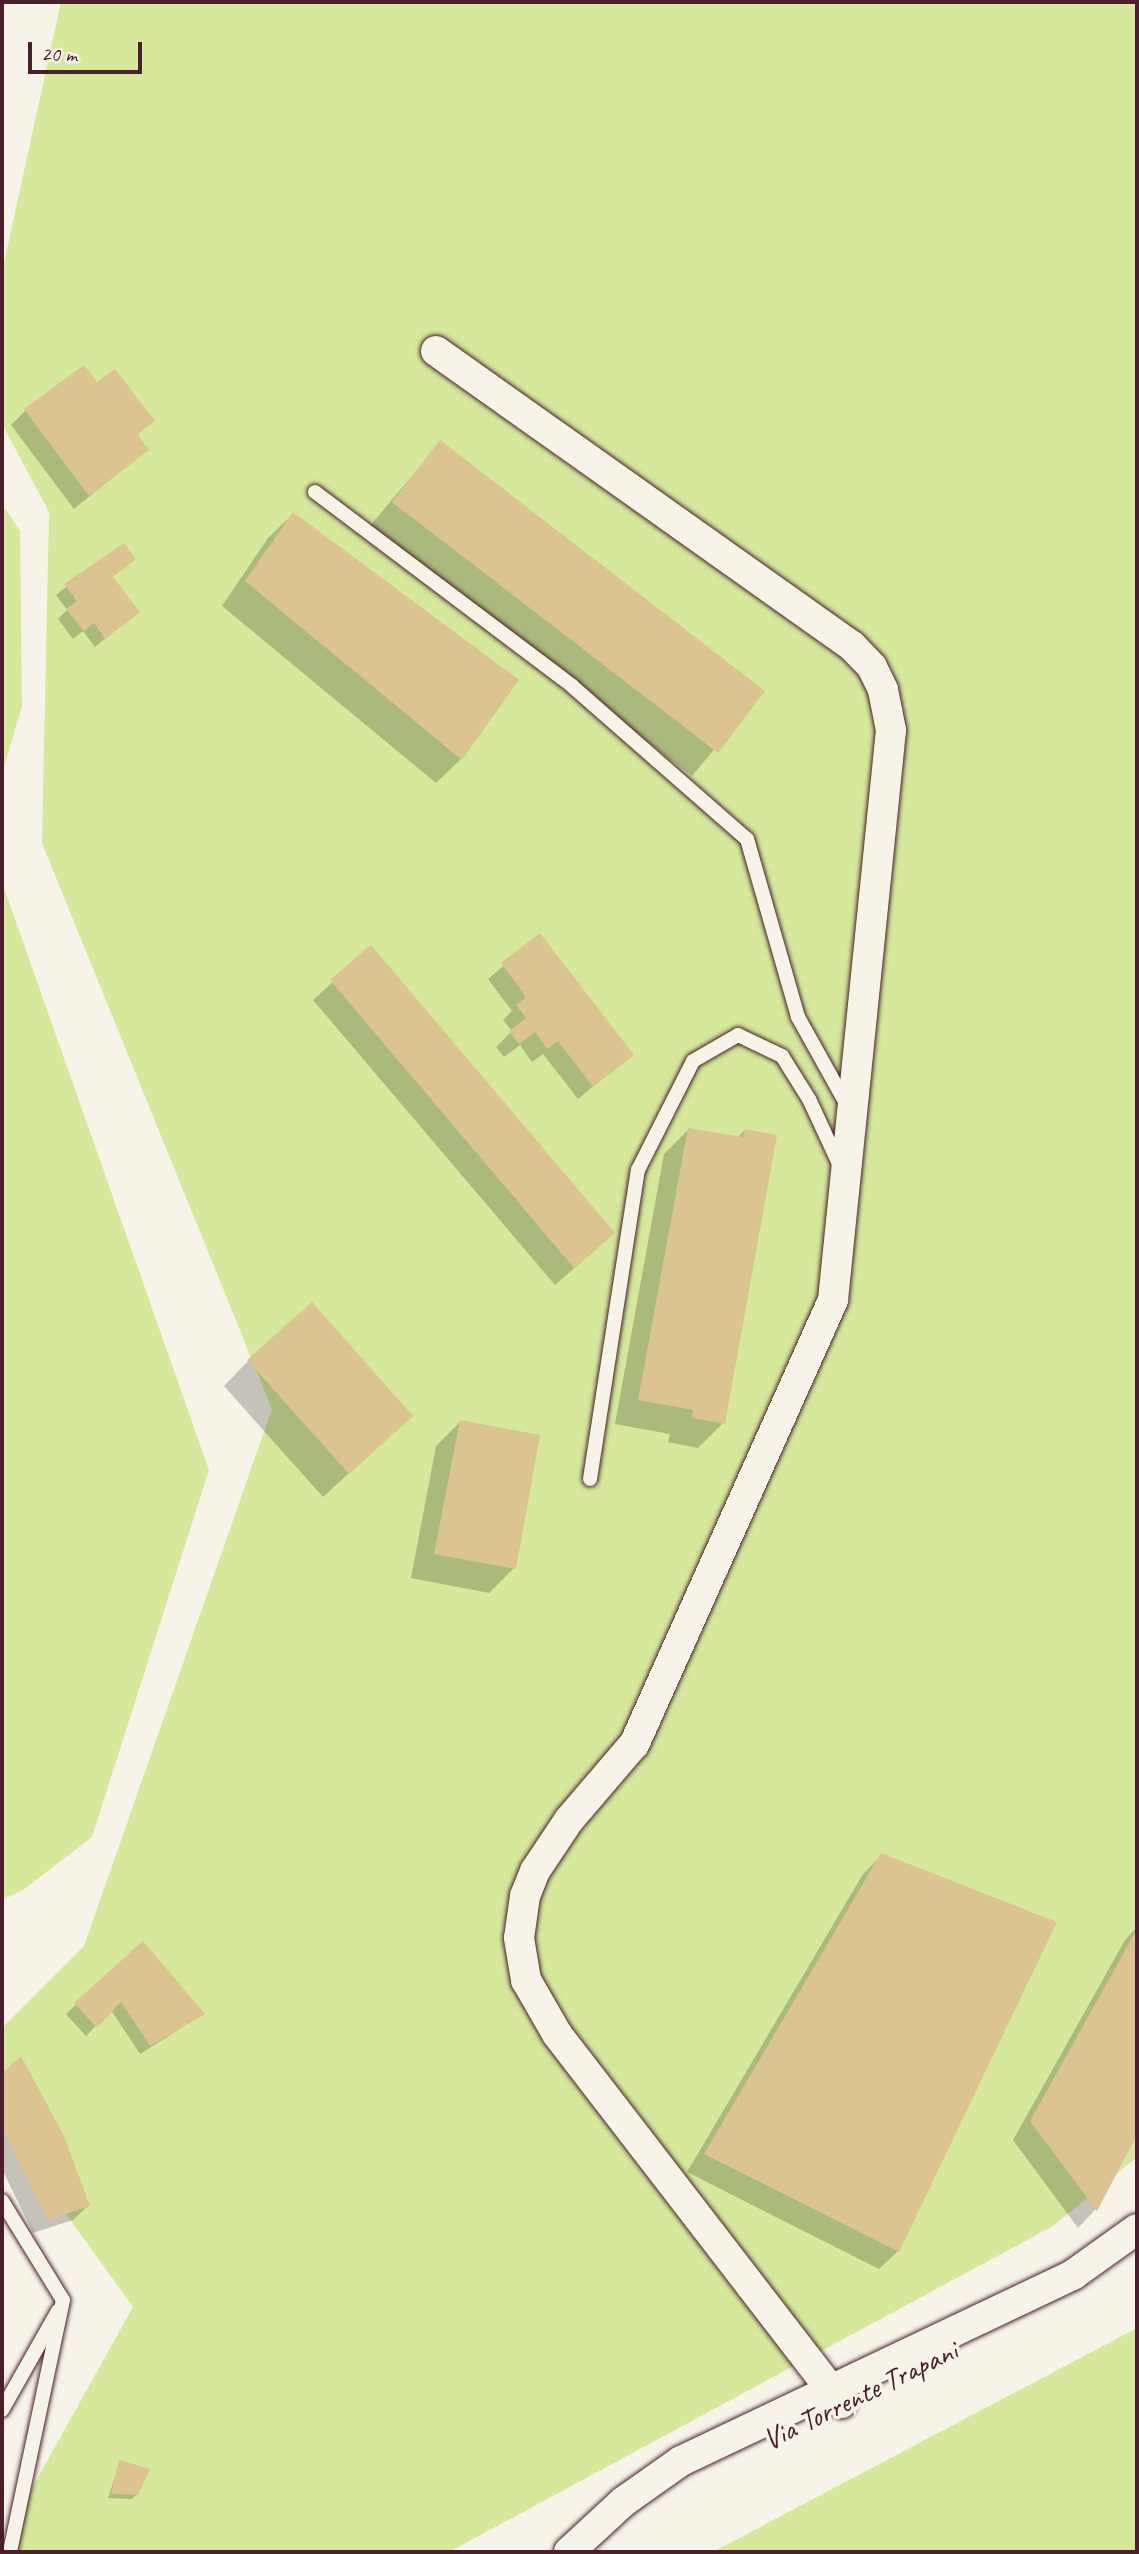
<!DOCTYPE html>
<html>
<head>
<meta charset="utf-8">
<style>
	body { margin:0 }
	#map { position:relative; width:1139px; height:2554px; overflow:hidden; background:#f7f3e8; font-family:Caveat,sans-serif }
	div>[style] { position:absolute }
	[style*='--x'] { left:calc(var(--x)*1px); top:calc(var(--y)*1px); width:calc(var(--w)*1px); rotate:calc(var(--a)*1deg) }
	.green>* { inset:0; background:#d5e89c }
	.shadow>* { inset:0; background:#0003 }
	.building>* { inset:0; background:#dbc392 }
	.roads { filter:drop-shadow(0 0 2px #4a1f2b) drop-shadow(0 0 2px #4a1f2b) }
	.lane>* { height:14px; margin:-7px; padding:0 7px; transform-origin:7px; border-radius:7px; background:#f7f3e8 }
	.street>* { height:30px; margin:-15px; padding:0 15px; transform-origin:15px; border-radius:15px; background:#f7f3e8 }
	span { translate:-50% -50%; white-space:nowrap; text-align:center; line-height:1.15; -webkit-text-stroke:7px #f7f3e8; paint-order:stroke }
	.street-label { font-size:30px; color:#4a1f2b }
	.frame { position:absolute; inset:0; border:4px solid #4a1f2b; pointer-events:none }
	.scale { position:absolute; left:28px; top:42px; width:114px; height:32px; box-sizing:border-box; border:4px solid #4a1f2b; border-top:0; padding-left:9px; font-size:21px; line-height:24px; white-space:nowrap; color:#4a1f2b; -webkit-text-stroke:5px #f7f3e8; paint-order:stroke }
</style>
</head>
<body>
<div id="map">
	<div class="green">
		<div style="clip-path:polygon(61px 2px,1137px 2px,1137px 2157px,1053px 2226px,449px 2552px,2px 2552px,2px 2542px,133px 2307px,2px 2125px,2px 2028px,84px 1946px,272px 1409px,42px 843px,49px 512px,2px 424px,2px 272px)"></div>
		<div style="clip-path:polygon(2px 504px,20px 531px,22px 707px,2px 773px)"></div>
		<div style="clip-path:polygon(2px 882px,209px 1470px,92px 1837px,23px 1890px,2px 1900px)"></div>
		<div style="clip-path:polygon(1137px 2328px,1137px 2552px,713px 2552px)"></div>
	</div>
	<div class="shadow">
		<div style="clip-path:polygon(97px 385px,152px 421px,136px 436px,146px 450px,74px 509px,11px 425px,25px 411px)"></div>
		<div style="clip-path:polygon(440px 443px,762px 692px,692px 776px,369px 527px)"></div>
		<div style="clip-path:polygon(293px 514px,517px 680px,461px 759px,436px 783px,222px 606px,268px 538px)"></div>
		<div style="clip-path:polygon(98px 561px,138px 612px,95px 647px,83px 631px,73px 639px,58px 619px,67px 610px,56px 595px)"></div>
		<div style="clip-path:polygon(540px 935px,631px 1055px,578px 1099px,543px 1054px,532px 1062px,520px 1045px,504px 1057px,496px 1047px,512px 1031px,503px 1020px,512px 1011px,488px 979px)"></div>
		<div style="clip-path:polygon(370px 948px,594px 1251px,555px 1285px,313px 1000px)"></div>
		<div style="clip-path:polygon(689px 1129px,737px 1138px,745px 1130px,723px 1423px,698px 1448px,668px 1442px,670px 1434px,615px 1424px,664px 1154px)"></div>
		<div style="clip-path:polygon(248px 1361px,411px 1416px,323px 1497px,224px 1386px)"></div>
		<div style="clip-path:polygon(460px 1422px,514px 1568px,489px 1593px,411px 1578px,436px 1446px)"></div>
		<div style="clip-path:polygon(882px 1855px,898px 2251px,879px 2269px,687px 2172px,863px 1874px)"></div>
		<div style="clip-path:polygon(1137px 1927px,1137px 2131px,1095px 2210px,1078px 2228px,1013px 2140px,1125px 1940px)"></div>
		<div style="clip-path:polygon(143px 1943px,203px 2014px,140px 2054px,111px 2010px,86px 2036px,66px 2014px)"></div>
		<div style="clip-path:polygon(21px 2058px,88px 2206px,73px 2220px,33px 2233px,2px 2169px,2px 2075px)"></div>
		<div style="clip-path:polygon(120px 2462px,137px 2494px,132px 2499px,108px 2498px)"></div>
	</div>
	<div class="building">
		<div style="clip-path:polygon(84px 365px,97px 382px,115px 369px,155px 421px,137px 434px,149px 450px,89px 496px,24px 409px)"></div>
		<div style="clip-path:polygon(440px 440px,765px 691px,718px 753px,392px 502px)"></div>
		<div style="clip-path:polygon(293px 512px,519px 680px,462px 760px,245px 581px)"></div>
		<div style="clip-path:polygon(124px 543px,136px 559px,113px 577px,140px 612px,105px 639px,94px 623px,84px 631px,66px 609px,77px 601px,64px 584px)"></div>
		<div style="clip-path:polygon(540px 933px,634px 1055px,593px 1087px,558px 1041px,547px 1049px,535px 1032px,519px 1044px,509px 1031px,526px 1018px,516px 1005px,526px 997px,501px 963px)"></div>
		<div style="clip-path:polygon(371px 945px,615px 1233px,574px 1268px,330px 980px)"></div>
		<div style="clip-path:polygon(688px 1128px,743px 1137px,745px 1129px,777px 1135px,725px 1424px,692px 1418px,693px 1410px,638px 1400px)"></div>
		<div style="clip-path:polygon(312px 1302px,413px 1416px,349px 1474px,247px 1360px)"></div>
		<div style="clip-path:polygon(460px 1420px,540px 1435px,516px 1569px,434px 1554px)"></div>
		<div style="clip-path:polygon(881px 1853px,1057px 1922px,899px 2252px,704px 2154px)"></div>
		<div style="clip-path:polygon(1137px 1929px,1137px 2135px,1097px 2211px,1030px 2121px)"></div>
		<div style="clip-path:polygon(143px 1941px,205px 2014px,150px 2046px,121px 2002px,97px 2028px,74px 2003px)"></div>
		<div style="clip-path:polygon(21px 2056px,64px 2136px,90px 2206px,48px 2220px,2px 2126px,2px 2073px)"></div>
		<div style="clip-path:polygon(119px 2460px,150px 2469px,138px 2495px,111px 2494px)"></div>
	</div>
	<div class="roads">
		<div class="lane">
			<div style="--x:315;--y:492;--w:322;--a:37"></div>
			<div style="--x:572;--y:686;--w:232;--a:41.2"></div>
			<div style="--x:747;--y:839;--w:185;--a:74"></div>
			<div style="--x:798;--y:1017;--w:101;--a:60.9"></div>
			<div style="--x:590;--y:1479;--w:313;--a:-81.2"></div>
			<div style="--x:638;--y:1170;--w:122;--a:-63.2"></div>
			<div style="--x:693;--y:1061;--w:52;--a:-30"></div>
			<div style="--x:738;--y:1035;--w:49;--a:25.5"></div>
			<div style="--x:782;--y:1056;--w:51;--a:57.9"></div>
			<div style="--x:809;--y:1099;--w:76;--a:65.1"></div>
			<div style="--x:2;--y:2201;--w:116;--a:58.4"></div>
			<div style="--x:63;--y:2300;--w:258;--a:101.9"></div>
			<div style="--x:2;--y:2410;--w:114;--a:-60.5"></div>
		</div>
		<div class="street">
			<div style="--x:436;--y:351;--w:510;--a:35.34"></div>
			<div style="--x:852;--y:646;--w:29;--a:46"></div>
			<div style="--x:872;--y:667;--w:25;--a:64"></div>
			<div style="--x:883;--y:690;--w:41;--a:78.7"></div>
			<div style="--x:891;--y:730;--w:573;--a:95.81"></div>
			<div style="--x:833;--y:1300;--w:487;--a:114.1"></div>
			<div style="--x:634;--y:1744;--w:100;--a:130.5"></div>
			<div style="--x:569;--y:1820;--w:61;--a:123.7"></div>
			<div style="--x:535;--y:1871;--w:27;--a:112"></div>
			<div style="--x:525;--y:1896;--w:42;--a:98.1"></div>
			<div style="--x:519;--y:1938;--w:43;--a:80.5"></div>
			<div style="--x:526;--y:1980;--w:62;--a:60.1"></div>
			<div style="--x:557;--y:2034;--w:466;--a:52.4"></div>
			<div style="--x:569;--y:2552;--w:74;--a:-42.8"></div>
			<div style="--x:623;--y:2502;--w:71;--a:-35.3"></div>
			<div style="--x:681;--y:2461;--w:435;--a:-25.4"></div>
			<div style="--x:1074;--y:2274;--w:77;--a:-35.5"></div>
		</div>
	</div>
	<div class="street-label">
		<span style="left:860px;top:2395px;rotate:-26deg">Via Torrente Trapani</span>
	</div>
	<div class="frame"></div>
	<div class="scale">20 m</div>
</div>
</body>
</html>
